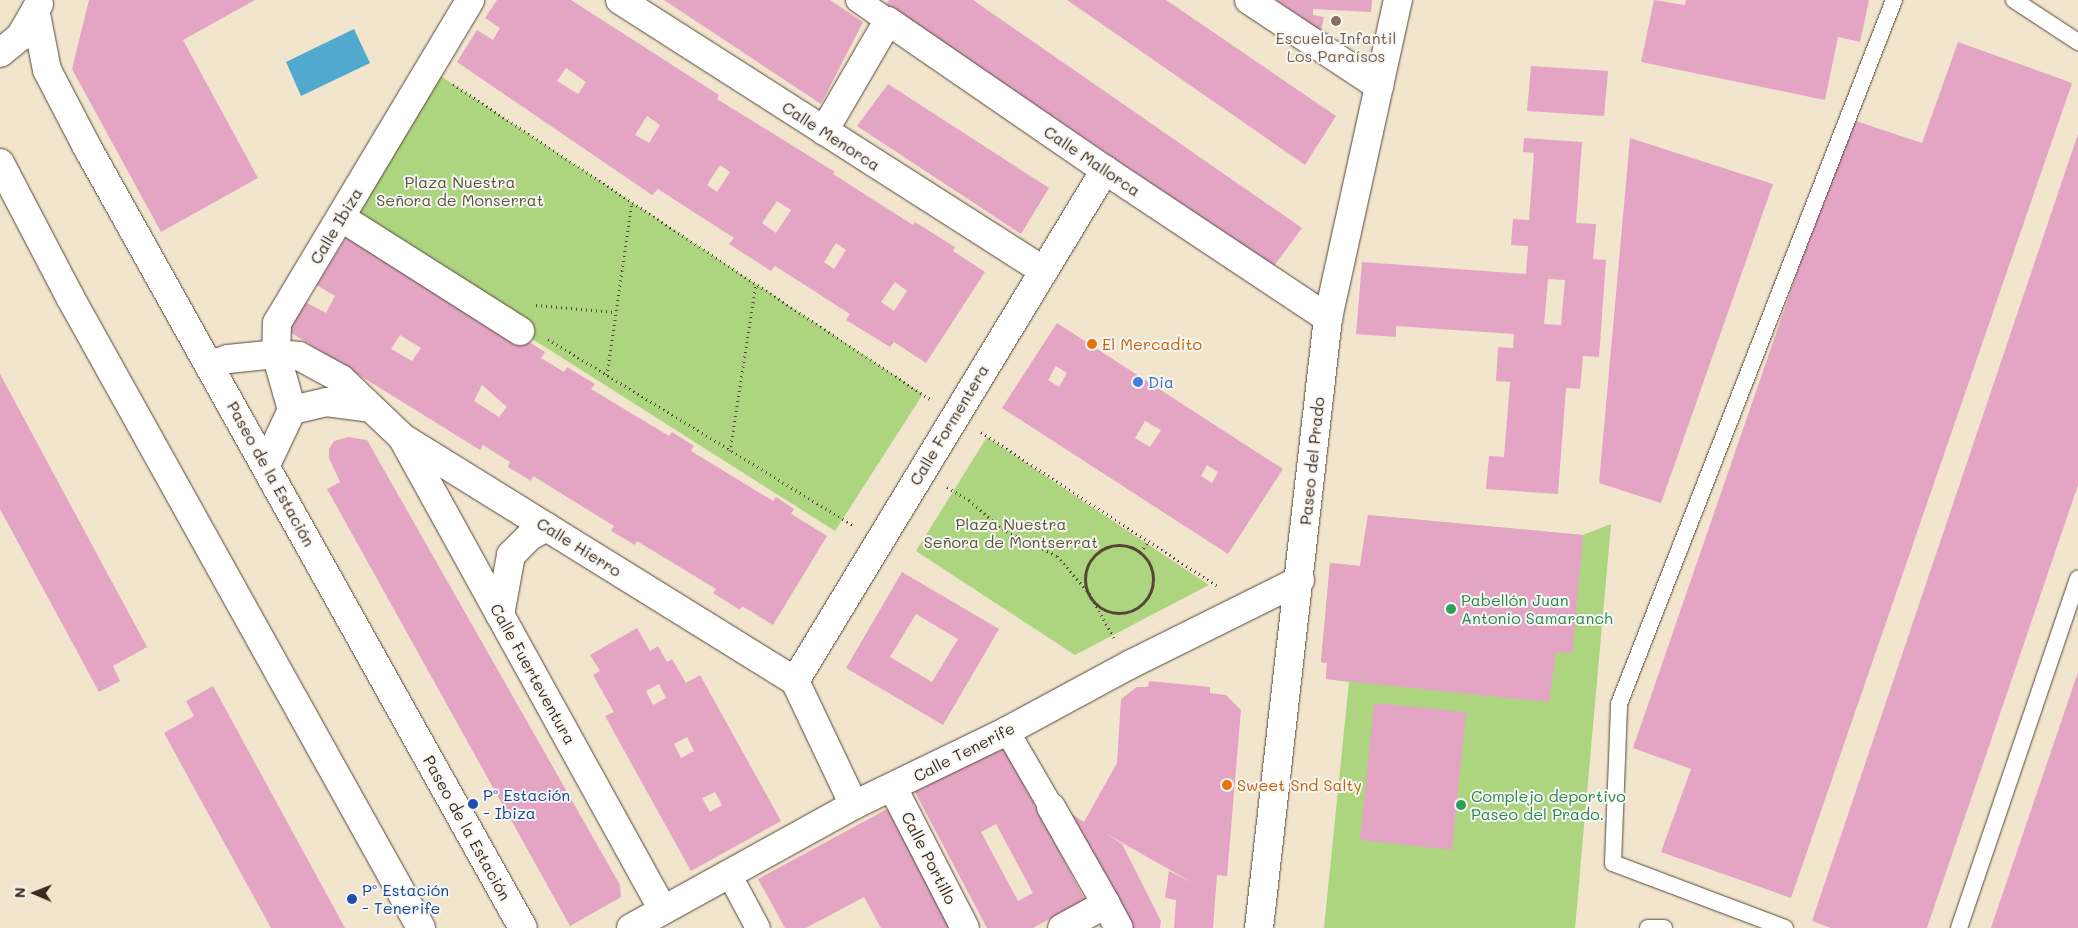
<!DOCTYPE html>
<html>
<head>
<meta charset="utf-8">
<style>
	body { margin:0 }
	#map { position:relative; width:2078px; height:928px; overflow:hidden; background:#f1e5ce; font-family:Mali,sans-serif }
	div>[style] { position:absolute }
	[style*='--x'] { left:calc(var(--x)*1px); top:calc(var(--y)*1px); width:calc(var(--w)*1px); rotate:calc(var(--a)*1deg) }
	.green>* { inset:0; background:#add47f }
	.water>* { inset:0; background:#51a9ce }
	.building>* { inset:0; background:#e4a5c5 }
	.path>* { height:3px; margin-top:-1.5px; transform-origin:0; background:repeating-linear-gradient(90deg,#564638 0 1px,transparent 0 5px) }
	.path>.ring { margin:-1.5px; padding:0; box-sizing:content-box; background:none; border:3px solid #564638; border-radius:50% }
	.roads { filter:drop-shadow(0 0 1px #564638) drop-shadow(0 0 1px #564638) }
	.service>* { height:16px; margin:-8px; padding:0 8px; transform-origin:8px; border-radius:8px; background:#fff }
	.pedestrian>* { height:24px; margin:-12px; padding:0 12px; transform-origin:12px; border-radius:12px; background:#fff }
	.minor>* { height:28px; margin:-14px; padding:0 14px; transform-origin:14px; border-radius:14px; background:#fff }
	.dots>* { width:14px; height:14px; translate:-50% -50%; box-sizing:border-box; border:2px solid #f6f6f2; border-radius:50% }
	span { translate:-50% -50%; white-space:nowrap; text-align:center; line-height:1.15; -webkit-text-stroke:4px #f6f6f2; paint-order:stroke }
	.education-label { font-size:16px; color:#785e54 }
	.street-label { font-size:16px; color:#3b2a1e }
	.park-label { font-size:16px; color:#585436 }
	.food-label { font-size:16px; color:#c56008 }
	.left { translate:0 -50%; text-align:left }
	.shop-label { font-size:16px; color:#366cbe }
	.leisure-label { font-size:16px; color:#27864d }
	.transit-label { font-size:16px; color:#164399 }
	.north { position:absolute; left:10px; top:868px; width:50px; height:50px; -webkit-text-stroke:4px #f6f6f2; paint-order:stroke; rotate:271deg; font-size:14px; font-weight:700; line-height:20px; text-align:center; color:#3b2a1e }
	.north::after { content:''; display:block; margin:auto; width:18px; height:22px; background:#3b2a1e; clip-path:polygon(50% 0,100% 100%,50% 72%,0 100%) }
</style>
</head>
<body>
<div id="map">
	<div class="green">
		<div style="clip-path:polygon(430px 69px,923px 394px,835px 531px,342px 218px)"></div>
		<div style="clip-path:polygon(987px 437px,1209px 585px,1075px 655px,916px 551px)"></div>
		<div style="clip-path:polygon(1368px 515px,1583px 535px,1611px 524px,1575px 928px,1324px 928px,1349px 682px,1326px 679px,1327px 663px,1321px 662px,1330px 563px,1360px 566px)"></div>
	</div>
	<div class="water">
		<div style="clip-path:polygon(354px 29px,370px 63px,301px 96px,286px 62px)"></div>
	</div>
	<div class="building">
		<div style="clip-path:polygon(89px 0,255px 0,183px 40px,258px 178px,161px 232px,72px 69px)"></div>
		<div style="clip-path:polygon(evenodd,497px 0,571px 0,719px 95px,717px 99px,835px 172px,833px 174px,913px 225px,915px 222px,955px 247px,953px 251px,985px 272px,926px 363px,894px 342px,890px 347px,846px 320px,850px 314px,775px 266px,771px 271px,729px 244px,734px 238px,658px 189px,652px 195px,457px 62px,477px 30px,493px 40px,500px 28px,485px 18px,497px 0,566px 68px,586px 82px,578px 94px,557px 81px,566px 68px,497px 0,647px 116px,660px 125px,649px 143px,635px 135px,647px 116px,497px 0,720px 165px,730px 172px,717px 192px,707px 185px,720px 165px,497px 0,777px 201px,791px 210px,776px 233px,762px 223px,777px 201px,497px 0,836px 243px,846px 250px,834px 269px,824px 262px,836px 243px,497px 0,895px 282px,907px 291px,894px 311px,881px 302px,895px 282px)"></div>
		<div style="clip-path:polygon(664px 0,830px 0,863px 22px,821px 104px)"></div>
		<div style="clip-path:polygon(889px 0,973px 0,1302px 228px,1274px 266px,886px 4px)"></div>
		<div style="clip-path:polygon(1067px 0,1166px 0,1336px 116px,1305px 165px)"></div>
		<div style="clip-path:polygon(1276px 0,1372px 0,1371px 12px,1313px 9px,1313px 15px,1324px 17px,1321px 31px)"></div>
		<div style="clip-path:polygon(1654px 0,1685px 5px,1686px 0,1869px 0,1860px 42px,1838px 37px,1825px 100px,1641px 62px)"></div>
		<div style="clip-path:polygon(1958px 42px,2072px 83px,1791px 898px,1661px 852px,1691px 769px,1633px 748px,1850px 119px,1922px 143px)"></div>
		<div style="clip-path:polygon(1531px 66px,1608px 71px,1604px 116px,1527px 111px)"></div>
		<div style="clip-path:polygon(888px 84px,1049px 188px,1021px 234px,857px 126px)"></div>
		<div style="clip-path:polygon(2078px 134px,2078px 485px,1927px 928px,1831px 928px,1812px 921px)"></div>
		<div style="clip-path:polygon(evenodd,1524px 138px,1582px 142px,1576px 223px,1596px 224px,1593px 259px,1606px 260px,1599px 357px,1583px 356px,1580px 389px,1566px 388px,1558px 494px,1486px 489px,1489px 456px,1504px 457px,1510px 382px,1496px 381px,1498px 347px,1513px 348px,1514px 334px,1396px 326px,1396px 337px,1356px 334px,1362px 262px,1526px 274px,1528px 246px,1511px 245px,1513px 219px,1529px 220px,1534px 153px,1523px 152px,1524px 138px,1548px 279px,1565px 280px,1561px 325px,1544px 324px,1548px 279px)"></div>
		<div style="clip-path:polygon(1630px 138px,1773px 184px,1661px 503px,1599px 483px)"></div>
		<div style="clip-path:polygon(evenodd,350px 231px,545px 352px,541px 358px,564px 372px,567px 367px,595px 384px,591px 389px,669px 436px,672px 432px,694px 446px,691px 451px,773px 501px,776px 497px,794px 509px,791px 514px,827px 536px,773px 625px,742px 606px,740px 610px,713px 593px,716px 589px,637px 541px,635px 545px,611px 531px,614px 526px,533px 476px,531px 481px,508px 467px,510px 462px,483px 445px,480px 450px,288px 331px,305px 302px,326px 313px,335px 296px,317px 285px,350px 231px,400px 335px,421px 348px,412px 361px,391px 349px,400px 335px,350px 231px,482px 385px,507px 407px,499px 417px,474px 401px,482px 385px)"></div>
		<div style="clip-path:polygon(evenodd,1057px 323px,1283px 469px,1228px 554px,1002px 408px,1057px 323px,1056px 366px,1067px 373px,1059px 387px,1048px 380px,1056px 366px,1057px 323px,1145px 421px,1161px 430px,1150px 447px,1135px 438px,1145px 421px,1057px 323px,1207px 465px,1218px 472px,1212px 483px,1201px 476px,1207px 465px)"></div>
		<div style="clip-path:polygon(0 374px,147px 647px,113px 666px,120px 681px,99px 692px,0 509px)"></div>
		<div style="clip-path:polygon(348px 437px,367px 440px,620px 885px,621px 897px,570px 926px,327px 489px,340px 482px,329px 458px,329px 449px,334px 441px)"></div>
		<div style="clip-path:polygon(1368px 515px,1583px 535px,1572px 654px,1556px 652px,1549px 702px,1326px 679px,1327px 663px,1321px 662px,1330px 563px,1360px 566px)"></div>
		<div style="clip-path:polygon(evenodd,902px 572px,999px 629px,943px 725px,846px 668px,902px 572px,916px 614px,958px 639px,932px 682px,890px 657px,916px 614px)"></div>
		<div style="clip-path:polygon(evenodd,637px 628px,650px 651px,658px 646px,667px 662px,672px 659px,686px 683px,700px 675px,781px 821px,691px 871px,605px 716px,614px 712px,593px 675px,600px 671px,590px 655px,637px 628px,659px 684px,666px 698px,653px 705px,646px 691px,659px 684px,637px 628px,687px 737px,694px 751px,681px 758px,674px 744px,687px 737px,637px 628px,715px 792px,722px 805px,710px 812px,702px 798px,715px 792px)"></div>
		<div style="clip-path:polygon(2078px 672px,2078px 928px,1991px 928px)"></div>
		<div style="clip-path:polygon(1149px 681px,1210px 687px,1210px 693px,1226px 695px,1241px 710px,1227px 876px,1217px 875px,1213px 928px,1174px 928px,1176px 900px,1165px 898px,1169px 871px,1193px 883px,1105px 833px,1122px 844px,1161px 921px,1160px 928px,1124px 928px,1067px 811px,1084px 822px,1117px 763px,1121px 699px,1137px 687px,1148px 687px)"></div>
		<div style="clip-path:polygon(213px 686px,345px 928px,271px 928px,164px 733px,194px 716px,186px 701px)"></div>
		<div style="clip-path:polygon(1374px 703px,1466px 712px,1452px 850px,1360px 840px)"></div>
		<div style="clip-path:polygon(evenodd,1003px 745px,1085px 900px,1033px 928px,987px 928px,915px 792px,1003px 745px,996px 824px,1033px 893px,1018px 901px,981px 832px,996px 824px)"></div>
		<div style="clip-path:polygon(887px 809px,951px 928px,881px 928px,864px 897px,806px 928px,785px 928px,758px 879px)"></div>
	</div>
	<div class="path">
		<div style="--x:453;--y:84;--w:572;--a:33.44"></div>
		<div style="--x:536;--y:305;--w:79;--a:5.1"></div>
		<div style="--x:548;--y:339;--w:359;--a:31.4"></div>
		<div style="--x:607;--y:375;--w:175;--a:-81.8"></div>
		<div style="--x:981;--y:432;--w:284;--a:33.1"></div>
		<div style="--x:730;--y:451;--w:169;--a:-81.2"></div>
		<div style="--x:947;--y:487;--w:26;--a:31"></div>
		<div style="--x:969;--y:500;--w:44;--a:41.3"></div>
		<div style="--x:1002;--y:529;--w:61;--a:26.1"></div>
		<div style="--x:1057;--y:556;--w:49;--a:49.1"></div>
		<div style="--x:1089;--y:593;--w:51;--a:60.9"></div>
		<div class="ring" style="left:1085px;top:545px;width:65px;height:65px"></div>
		<div style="--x:1140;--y:552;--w:13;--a:-51"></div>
	</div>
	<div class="roads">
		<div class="service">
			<div style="--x:2014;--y:0;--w:77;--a:33.3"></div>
			<div style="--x:1648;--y:928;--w:16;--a:0"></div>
			<div style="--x:1785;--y:928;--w:184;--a:-159.3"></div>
			<div style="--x:1613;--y:863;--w:159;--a:-87.8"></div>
			<div style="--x:1619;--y:704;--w:756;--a:-68.66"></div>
			<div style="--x:1959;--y:928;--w:369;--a:-71.2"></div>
		</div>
		<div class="pedestrian">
			<div style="--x:858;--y:0;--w:37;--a:35"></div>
			<div style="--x:1007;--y:731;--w:88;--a:59.9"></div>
			<div style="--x:729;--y:874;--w:61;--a:61.8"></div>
		</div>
		<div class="minor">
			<div style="--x:620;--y:0;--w:503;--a:32.58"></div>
			<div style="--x:1249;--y:0;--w:156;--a:33.5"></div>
			<div style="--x:36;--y:14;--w:57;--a:78.9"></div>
			<div style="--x:47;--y:70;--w:87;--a:62.5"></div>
			<div style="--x:87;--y:147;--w:894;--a:60.83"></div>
			<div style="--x:0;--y:53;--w:26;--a:-39"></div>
			<div style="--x:20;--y:37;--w:38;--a:-60"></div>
			<div style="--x:824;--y:131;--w:127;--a:-59.8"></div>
			<div style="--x:888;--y:21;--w:263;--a:34.5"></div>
			<div style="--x:1105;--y:170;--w:268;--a:33.6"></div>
			<div style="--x:0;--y:163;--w:151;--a:62.4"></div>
			<div style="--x:70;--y:297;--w:722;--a:60.91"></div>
			<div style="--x:342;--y:218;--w:211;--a:32.4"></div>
			<div style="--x:210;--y:365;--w:19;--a:-18"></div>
			<div style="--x:228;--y:359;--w:48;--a:-5.9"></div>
			<div style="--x:276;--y:354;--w:23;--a:5"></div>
			<div style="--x:299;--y:356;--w:48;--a:28.7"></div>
			<div style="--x:341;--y:379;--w:86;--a:43.6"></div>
			<div style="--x:403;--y:438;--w:461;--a:31.8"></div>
			<div style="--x:795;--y:681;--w:137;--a:64.6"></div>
			<div style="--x:292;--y:410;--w:58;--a:-105.9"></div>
			<div style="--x:276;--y:354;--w:31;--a:-88"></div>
			<div style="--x:277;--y:323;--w:376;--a:-59.1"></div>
			<div style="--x:292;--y:410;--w:35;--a:-13"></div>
			<div style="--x:326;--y:402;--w:45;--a:7.6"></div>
			<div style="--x:403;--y:439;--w:538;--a:61.1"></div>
			<div style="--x:266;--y:465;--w:61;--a:-64.7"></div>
			<div style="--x:500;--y:615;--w:61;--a:-79.6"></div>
			<div style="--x:511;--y:555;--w:27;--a:-45"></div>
			<div style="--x:530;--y:536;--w:19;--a:-28"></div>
			<div style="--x:795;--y:681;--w:598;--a:-58.76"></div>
			<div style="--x:893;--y:788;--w:157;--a:62.8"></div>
			<div style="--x:1051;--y:807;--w:112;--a:60.4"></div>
			<div style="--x:1106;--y:904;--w:50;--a:151.4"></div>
			<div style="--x:1106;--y:904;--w:27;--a:62"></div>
			<div style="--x:631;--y:928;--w:255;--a:-28.9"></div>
			<div style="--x:854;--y:805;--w:170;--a:-25.8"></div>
			<div style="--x:1007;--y:731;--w:139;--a:-28.4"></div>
			<div style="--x:1129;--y:665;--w:191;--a:-26.4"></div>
			<div style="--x:1259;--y:928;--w:614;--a:-83.55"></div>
			<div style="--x:1328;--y:318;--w:326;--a:-77.6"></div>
		</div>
	</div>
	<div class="dots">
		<div style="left:1336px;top:21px;background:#8d6e63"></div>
		<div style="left:1092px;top:344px;background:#e8710a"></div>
		<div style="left:1138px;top:382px;background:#3f7fe0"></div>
		<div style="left:1451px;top:609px;background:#2e9e5b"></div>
		<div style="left:1227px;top:785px;background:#e8710a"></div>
		<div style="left:473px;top:804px;background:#1a4fb4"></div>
		<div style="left:1461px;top:805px;background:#2e9e5b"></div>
		<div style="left:352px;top:899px;background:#1a4fb4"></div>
	</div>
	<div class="education-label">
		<span style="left:1336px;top:47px">Escuela Infantil<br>Los Paraísos</span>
	</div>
	<div class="street-label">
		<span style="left:831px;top:136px;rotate:33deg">Calle Menorca</span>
		<span style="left:1092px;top:161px;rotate:34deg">Calle Mallorca</span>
		<span style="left:336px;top:226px;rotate:-59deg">Calle Ibiza</span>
		<span style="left:949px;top:425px;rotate:-59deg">Calle Formentera</span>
		<span style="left:1312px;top:461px;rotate:-84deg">Paseo del Prado</span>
		<span style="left:271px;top:474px;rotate:61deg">Paseo de la Estación</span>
		<span style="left:579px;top:547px;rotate:32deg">Calle Hierro</span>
		<span style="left:533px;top:674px;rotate:61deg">Calle Fuerteventura</span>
		<span style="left:964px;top:752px;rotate:-27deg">Calle Tenerife</span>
		<span style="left:467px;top:828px;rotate:61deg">Paseo de la Estación</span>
		<span style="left:929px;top:858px;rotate:63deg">Calle Portillo</span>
	</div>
	<div class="park-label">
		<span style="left:460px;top:191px">Plaza Nuestra<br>Señora de Monserrat</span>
		<span style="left:1011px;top:533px">Plaza Nuestra<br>Señora de Montserrat</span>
	</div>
	<div class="food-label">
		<span class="left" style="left:1102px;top:344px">El Mercadito</span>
		<span class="left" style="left:1237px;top:785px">Sweet Snd Salty</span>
	</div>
	<div class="shop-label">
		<span class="left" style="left:1148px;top:382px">Dia</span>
	</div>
	<div class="leisure-label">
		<span class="left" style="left:1461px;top:609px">Pabellón Juan<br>Antonio Samaranch</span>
		<span class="left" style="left:1471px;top:805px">Complejo deportivo<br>Paseo del Prado.</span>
	</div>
	<div class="transit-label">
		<span class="left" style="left:483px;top:804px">Pº Estación<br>- Ibiza</span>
		<span class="left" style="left:362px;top:899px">Pº Estación<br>- Tenerife</span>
	</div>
	<div class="north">N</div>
</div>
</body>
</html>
